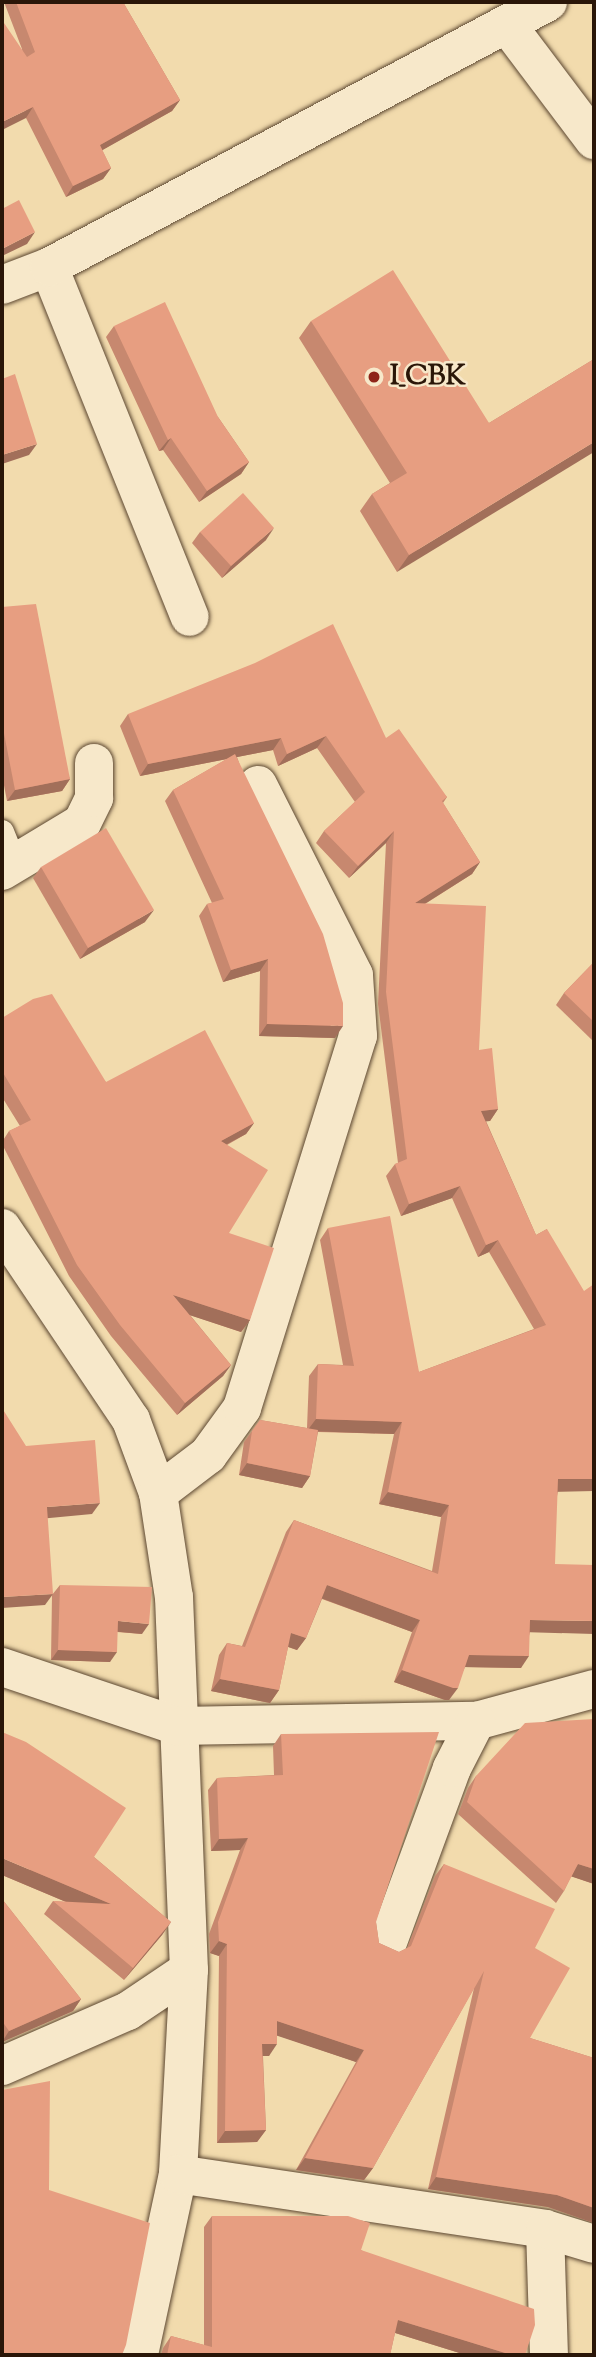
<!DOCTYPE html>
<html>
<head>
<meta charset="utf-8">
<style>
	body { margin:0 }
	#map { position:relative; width:596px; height:2357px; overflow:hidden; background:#f2dbad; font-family:"Sorts Mill Goudy",serif }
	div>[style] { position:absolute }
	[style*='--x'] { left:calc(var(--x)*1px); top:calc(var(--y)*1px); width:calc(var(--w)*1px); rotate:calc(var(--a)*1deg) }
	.roads { filter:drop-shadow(0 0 2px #5c4731) drop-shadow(0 0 2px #5c4731) }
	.lane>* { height:24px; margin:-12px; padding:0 12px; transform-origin:12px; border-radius:12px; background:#f7e8ca }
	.street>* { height:38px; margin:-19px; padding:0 19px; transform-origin:19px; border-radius:19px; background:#f7e8ca }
	.secondary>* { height:38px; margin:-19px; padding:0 19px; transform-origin:19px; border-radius:19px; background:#f7e8ca }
	.wall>* { inset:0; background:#c7886f }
	.shaded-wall>* { inset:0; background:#a26f5a }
	.building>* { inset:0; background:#e79e81 }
	.dots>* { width:19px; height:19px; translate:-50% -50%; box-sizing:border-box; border:4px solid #f7e8ca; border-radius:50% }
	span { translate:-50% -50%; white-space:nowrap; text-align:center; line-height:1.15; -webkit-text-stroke:5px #f7e8ca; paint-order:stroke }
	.poi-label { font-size:28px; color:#2a1608; font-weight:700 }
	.left { translate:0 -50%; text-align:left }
	.frame { position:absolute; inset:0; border:4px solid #2a1608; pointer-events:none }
</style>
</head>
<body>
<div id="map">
	<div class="roads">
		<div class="lane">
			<div style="--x:2;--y:832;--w:35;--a:68"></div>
		</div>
		<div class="street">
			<div style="--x:508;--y:26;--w:143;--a:53"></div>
			<div style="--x:49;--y:267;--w:377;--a:68.1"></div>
			<div style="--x:2;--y:871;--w:93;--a:-31"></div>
			<div style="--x:82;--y:823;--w:28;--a:-64"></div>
			<div style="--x:94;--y:798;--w:35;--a:-90"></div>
			<div style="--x:2;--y:1228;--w:231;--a:56.1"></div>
			<div style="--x:131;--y:1420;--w:78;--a:69.7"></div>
			<div style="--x:158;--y:1493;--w:105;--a:81.3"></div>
			<div style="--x:174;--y:1597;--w:373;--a:87.7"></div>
			<div style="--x:189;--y:1970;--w:204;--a:93.1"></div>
			<div style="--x:178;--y:2174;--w:185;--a:102.2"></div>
			<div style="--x:158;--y:1493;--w:63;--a:-37.2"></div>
			<div style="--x:208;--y:1455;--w:58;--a:-54.1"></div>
			<div style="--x:242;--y:1408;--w:390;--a:-72.7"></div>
			<div style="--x:358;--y:1036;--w:61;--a:-93.8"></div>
			<div style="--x:354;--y:975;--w:213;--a:-116.8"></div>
			<div style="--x:2;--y:1667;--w:185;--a:18.6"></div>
			<div style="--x:177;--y:1726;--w:299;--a:-1"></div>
			<div style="--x:476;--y:1721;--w:122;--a:-15.2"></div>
			<div style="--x:388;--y:1942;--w:185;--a:-69.8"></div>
			<div style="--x:452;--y:1768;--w:53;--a:-62.9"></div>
			<div style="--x:2;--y:2066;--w:137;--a:-23.6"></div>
			<div style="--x:128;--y:2011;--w:73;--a:-33.9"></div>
			<div style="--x:178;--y:2174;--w:371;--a:8.5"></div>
			<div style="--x:545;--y:2229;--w:126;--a:88.2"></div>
			<div style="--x:545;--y:2229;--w:51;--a:17"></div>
		</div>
		<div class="secondary">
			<div style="--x:2;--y:285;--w:50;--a:-21"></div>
			<div style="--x:49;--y:267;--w:565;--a:-27.97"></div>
		</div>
	</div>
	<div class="wall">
		<div style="clip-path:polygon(4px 2px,123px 2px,180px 100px,172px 111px,102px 150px,111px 168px,103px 179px,66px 197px,26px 118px,22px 49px)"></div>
		<div style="clip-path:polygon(311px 321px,489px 423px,594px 359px,397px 572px,360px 511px,372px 494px,390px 483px,299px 338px)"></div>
		<div style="clip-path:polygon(114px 326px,218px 417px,249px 462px,241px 474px,199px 502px,163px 450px,159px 451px,106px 337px)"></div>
		<div style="clip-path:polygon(200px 532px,266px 540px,222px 578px,192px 543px)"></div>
		<div style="clip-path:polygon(2px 607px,70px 779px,62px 791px,7px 801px,2px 775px)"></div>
		<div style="clip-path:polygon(128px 714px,386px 738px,447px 797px,443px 803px,480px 862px,472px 874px,425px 904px,479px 1050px,498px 1109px,490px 1121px,486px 1121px,536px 1235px,547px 1229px,558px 1491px,530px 1632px,521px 1668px,465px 1667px,449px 1700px,445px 1700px,394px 1682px,412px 1632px,322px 1599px,306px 1638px,297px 1650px,288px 1647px,279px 1690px,270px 1703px,211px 1691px,219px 1655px,227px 1643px,242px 1646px,286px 1532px,294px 1520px,432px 1571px,441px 1517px,379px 1504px,394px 1434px,318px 1432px,310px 1476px,302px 1488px,239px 1475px,244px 1442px,260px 1420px,307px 1428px,309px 1376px,318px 1364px,343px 1365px,320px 1240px,328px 1228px,419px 1372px,534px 1329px,489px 1252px,478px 1257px,452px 1198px,401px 1216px,386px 1176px,395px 1164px,398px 1163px,378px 1004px,386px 843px,349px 878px,316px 843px,324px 831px,355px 802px,317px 748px,278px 766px,273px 750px,237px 757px,335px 1038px,259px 1036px,260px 971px,223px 982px,199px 916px,207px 904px,212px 903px,165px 801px,173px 790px,227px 759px,140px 776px,120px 726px)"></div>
		<div style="clip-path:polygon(41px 867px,145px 922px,80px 959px,33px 878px)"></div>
		<div style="clip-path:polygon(594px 962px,594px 1042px,556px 1005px,564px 993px)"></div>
		<div style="clip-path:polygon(2px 1018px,106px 1082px,254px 1123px,246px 1134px,227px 1145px,229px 1233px,250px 1320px,241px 1332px,190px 1315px,231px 1365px,223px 1376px,177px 1415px,111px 1336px,69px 1276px,2px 1144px,2px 1142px,9px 1131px,20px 1126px,2px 1097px)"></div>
		<div style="clip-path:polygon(60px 1585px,142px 1634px,117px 1632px,110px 1662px,51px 1660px,52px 1595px)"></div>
		<div style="clip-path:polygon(594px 1719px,594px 1884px,571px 1876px,564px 1891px,556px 1903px,458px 1814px,468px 1788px,476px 1776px)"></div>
		<div style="clip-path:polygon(281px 1734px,376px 1922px,379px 1943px,399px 1952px,407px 1948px,435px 1876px,444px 1864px,535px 1948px,530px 2038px,594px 2058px,594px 2223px,548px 2207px,428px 2189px,474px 1988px,373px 2168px,364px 2180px,296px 2170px,356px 2062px,277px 2035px,269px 2056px,263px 2056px,266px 2130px,257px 2142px,217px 2143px,219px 1956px,210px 1953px,209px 1934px,240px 1850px,211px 1851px,208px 1790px,217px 1778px,274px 1775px,273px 1746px)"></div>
		<div style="clip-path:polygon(94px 1857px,171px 1922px,162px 1935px,124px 1980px,44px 1914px,53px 1901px,66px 1902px,2px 1875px)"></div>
		<div style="clip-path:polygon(2px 1899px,81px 1999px,73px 2011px,2px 2042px)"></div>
		<div style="clip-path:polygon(212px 2216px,361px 2250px,525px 2355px,466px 2355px,395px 2333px,390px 2355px,161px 2355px,163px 2348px,171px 2336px,204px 2345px,204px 2227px)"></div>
	</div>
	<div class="shaded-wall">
		<div style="clip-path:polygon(180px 100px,172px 111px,92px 156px,100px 145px)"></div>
		<div style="clip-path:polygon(33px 107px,26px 118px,2px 130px,2px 122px)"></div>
		<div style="clip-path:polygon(111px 168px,103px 179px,66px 197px,73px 186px)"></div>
		<div style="clip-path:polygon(35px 232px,27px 244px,2px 256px,2px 249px)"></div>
		<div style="clip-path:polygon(171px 438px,163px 450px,159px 451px,168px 440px)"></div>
		<div style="clip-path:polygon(594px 442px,594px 452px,397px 572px,409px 555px)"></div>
		<div style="clip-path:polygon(37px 444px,29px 455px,2px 464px,2px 455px)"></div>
		<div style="clip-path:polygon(249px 462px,241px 474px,199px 502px,207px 491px)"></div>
		<div style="clip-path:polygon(274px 528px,266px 540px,222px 578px,231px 566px)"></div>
		<div style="clip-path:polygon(326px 736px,317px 748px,278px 766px,287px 754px)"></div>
		<div style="clip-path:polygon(281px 738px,273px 750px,140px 776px,148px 764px)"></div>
		<div style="clip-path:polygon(70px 779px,62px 791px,7px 801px,15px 790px)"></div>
		<div style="clip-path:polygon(394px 831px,386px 843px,349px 878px,358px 866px)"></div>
		<div style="clip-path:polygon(480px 862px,472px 874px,407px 915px,415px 903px)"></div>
		<div style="clip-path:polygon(154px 910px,145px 922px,80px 959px,88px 948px)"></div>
		<div style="clip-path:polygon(268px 959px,260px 971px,223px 982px,231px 970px)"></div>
		<div style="clip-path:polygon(267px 1024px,343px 1026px,335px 1038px,259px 1036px)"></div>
		<div style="clip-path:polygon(498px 1109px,490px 1121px,473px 1123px,481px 1111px)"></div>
		<div style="clip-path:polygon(254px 1123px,246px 1134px,212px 1152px,221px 1141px)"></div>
		<div style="clip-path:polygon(460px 1186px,452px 1198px,401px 1216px,409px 1204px)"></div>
		<div style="clip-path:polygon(498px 1240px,489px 1252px,478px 1257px,486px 1245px)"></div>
		<div style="clip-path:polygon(173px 1295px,250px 1320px,241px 1332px,165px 1307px)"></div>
		<div style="clip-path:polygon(231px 1365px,223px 1376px,177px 1415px,185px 1403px)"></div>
		<div style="clip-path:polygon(316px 1419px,402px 1422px,394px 1434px,307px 1431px)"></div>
		<div style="clip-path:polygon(247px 1463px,310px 1476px,302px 1488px,239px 1475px)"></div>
		<div style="clip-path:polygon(558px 1479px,594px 1479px,594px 1491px,550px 1492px)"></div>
		<div style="clip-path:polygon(388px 1492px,449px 1505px,441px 1517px,379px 1504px)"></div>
		<div style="clip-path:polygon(100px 1503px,92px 1514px,39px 1519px,47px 1507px)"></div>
		<div style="clip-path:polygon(327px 1585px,420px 1620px,412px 1632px,318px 1597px)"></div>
		<div style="clip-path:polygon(53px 1594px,45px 1605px,2px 1608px,2px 1597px)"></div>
		<div style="clip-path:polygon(530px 1620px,594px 1621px,594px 1634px,522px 1632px)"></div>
		<div style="clip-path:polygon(118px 1621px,149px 1624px,142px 1634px,110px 1631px)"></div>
		<div style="clip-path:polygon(291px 1633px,306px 1638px,297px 1650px,283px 1645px)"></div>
		<div style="clip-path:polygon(58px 1650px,117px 1652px,110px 1662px,51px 1660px)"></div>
		<div style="clip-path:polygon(469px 1655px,529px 1656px,521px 1668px,461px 1667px)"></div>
		<div style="clip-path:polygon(402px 1670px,458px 1688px,449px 1700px,445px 1700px,394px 1682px)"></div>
		<div style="clip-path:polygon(220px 1679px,279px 1690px,270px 1703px,211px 1691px)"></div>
		<div style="clip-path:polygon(248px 1838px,240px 1850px,211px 1851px,219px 1839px)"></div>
		<div style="clip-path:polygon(2px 1858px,111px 1904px,102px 1917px,2px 1875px)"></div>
		<div style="clip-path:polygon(578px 1864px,594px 1869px,594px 1884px,570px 1876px)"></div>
		<div style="clip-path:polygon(171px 1922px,162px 1935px,124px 1980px,133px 1968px)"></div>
		<div style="clip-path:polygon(219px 1941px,227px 1944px,219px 1956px,210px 1953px)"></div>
		<div style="clip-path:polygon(81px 1999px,73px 2011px,2px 2042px,9px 2031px)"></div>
		<div style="clip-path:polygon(277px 2021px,364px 2050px,356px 2062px,269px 2033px)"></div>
		<div style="clip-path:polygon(262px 2044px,277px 2044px,269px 2056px,254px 2056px)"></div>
		<div style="clip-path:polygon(266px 2130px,257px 2142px,217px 2143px,225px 2131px)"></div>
		<div style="clip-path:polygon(305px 2158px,373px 2168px,364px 2180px,296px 2170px)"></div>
		<div style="clip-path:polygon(436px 2177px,557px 2195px,594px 2208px,594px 2223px,548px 2207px,428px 2189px)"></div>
		<div style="clip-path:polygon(398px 2320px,512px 2355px,466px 2355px,389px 2331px)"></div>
	</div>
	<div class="building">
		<div style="clip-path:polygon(16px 2px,123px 2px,180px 100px,100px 145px,111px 168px,73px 186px,33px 107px,2px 122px,2px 20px,27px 57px,35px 52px)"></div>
		<div style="clip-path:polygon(19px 200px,35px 232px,2px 249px,2px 209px)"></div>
		<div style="clip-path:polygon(393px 270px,489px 423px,594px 359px,594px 442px,409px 555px,372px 494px,407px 473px,311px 321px)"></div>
		<div style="clip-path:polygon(165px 302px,218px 417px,249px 462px,207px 491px,171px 438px,168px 440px,114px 326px)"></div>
		<div style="clip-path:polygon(15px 374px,37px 444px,2px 455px,2px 379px)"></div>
		<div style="clip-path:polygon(243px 493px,274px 528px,231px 566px,200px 532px)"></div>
		<div style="clip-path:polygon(36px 604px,70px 779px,15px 790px,2px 723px,2px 607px)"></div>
		<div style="clip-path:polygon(333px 624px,386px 738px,399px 729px,447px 797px,442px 801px,480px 862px,415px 903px,486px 906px,479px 1050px,492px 1048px,498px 1109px,481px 1111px,536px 1235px,547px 1229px,584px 1291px,594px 1284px,594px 1479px,558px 1479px,555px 1564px,594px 1565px,594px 1621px,530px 1620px,529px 1656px,469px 1655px,458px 1688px,453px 1688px,402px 1670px,420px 1620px,327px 1585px,306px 1638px,291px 1633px,279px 1690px,220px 1679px,227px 1643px,245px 1647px,294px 1520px,438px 1574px,449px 1505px,388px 1492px,402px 1422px,316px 1419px,318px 1364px,354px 1366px,328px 1228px,390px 1216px,419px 1372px,546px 1325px,498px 1240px,486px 1245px,460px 1186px,409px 1204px,395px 1164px,407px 1159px,386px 992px,394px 831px,358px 866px,324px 831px,365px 792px,326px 736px,287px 754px,281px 738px,148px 764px,128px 714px,255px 663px)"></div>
		<div style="clip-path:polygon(235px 754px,323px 934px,343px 1003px,343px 1026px,267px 1024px,268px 959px,231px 970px,207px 904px,224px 899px,173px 790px)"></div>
		<div style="clip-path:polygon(106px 828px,154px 910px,88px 948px,41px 867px)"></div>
		<div style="clip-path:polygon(594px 962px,594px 1022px,564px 993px)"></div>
		<div style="clip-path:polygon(52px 994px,106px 1082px,205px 1030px,254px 1123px,221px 1141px,268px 1170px,229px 1233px,274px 1248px,250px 1320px,173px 1295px,231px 1365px,185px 1403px,120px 1325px,77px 1265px,9px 1131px,31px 1120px,2px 1071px,2px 1018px,33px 999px)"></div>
		<div style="clip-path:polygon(2px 1408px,26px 1446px,95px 1440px,100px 1503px,47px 1507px,53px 1594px,2px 1597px)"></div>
		<div style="clip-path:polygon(260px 1420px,318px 1430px,310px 1476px,247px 1463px,252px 1431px)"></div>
		<div style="clip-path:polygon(60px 1585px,152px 1587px,149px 1624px,118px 1621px,117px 1652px,58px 1650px)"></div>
		<div style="clip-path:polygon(594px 1719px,594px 1869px,578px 1864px,564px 1891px,467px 1802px,476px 1776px,525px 1723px)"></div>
		<div style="clip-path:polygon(2px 1732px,26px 1742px,126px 1808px,94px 1857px,171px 1922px,133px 1968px,53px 1901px,111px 1904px,2px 1858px)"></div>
		<div style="clip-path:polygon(439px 1732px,376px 1922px,379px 1943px,399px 1952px,411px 1946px,444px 1864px,555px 1909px,535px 1948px,570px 1968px,530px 2038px,594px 2058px,594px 2208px,557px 2195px,436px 2177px,484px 1971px,373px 2168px,305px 2158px,364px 2050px,277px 2021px,277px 2044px,262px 2044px,266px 2130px,225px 2131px,227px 1944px,219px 1941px,218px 1922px,248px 1838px,219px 1839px,217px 1778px,283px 1775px,281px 1734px)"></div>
		<div style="clip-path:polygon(2px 1899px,81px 1999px,9px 2031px,2px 2021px)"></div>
		<div style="clip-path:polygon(50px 2081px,49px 2190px,150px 2223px,126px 2345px,122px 2355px,2px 2355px,2px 2090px)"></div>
		<div style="clip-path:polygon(212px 2216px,348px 2216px,370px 2223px,361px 2250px,534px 2309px,535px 2325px,525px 2355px,512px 2355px,398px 2320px,390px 2355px,167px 2355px,171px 2336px,212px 2347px)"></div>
	</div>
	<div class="dots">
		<div style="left:374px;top:377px;background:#8f2418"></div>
	</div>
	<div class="poi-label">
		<span class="left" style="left:390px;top:377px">I_CBK</span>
	</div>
	<div class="frame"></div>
</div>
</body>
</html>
